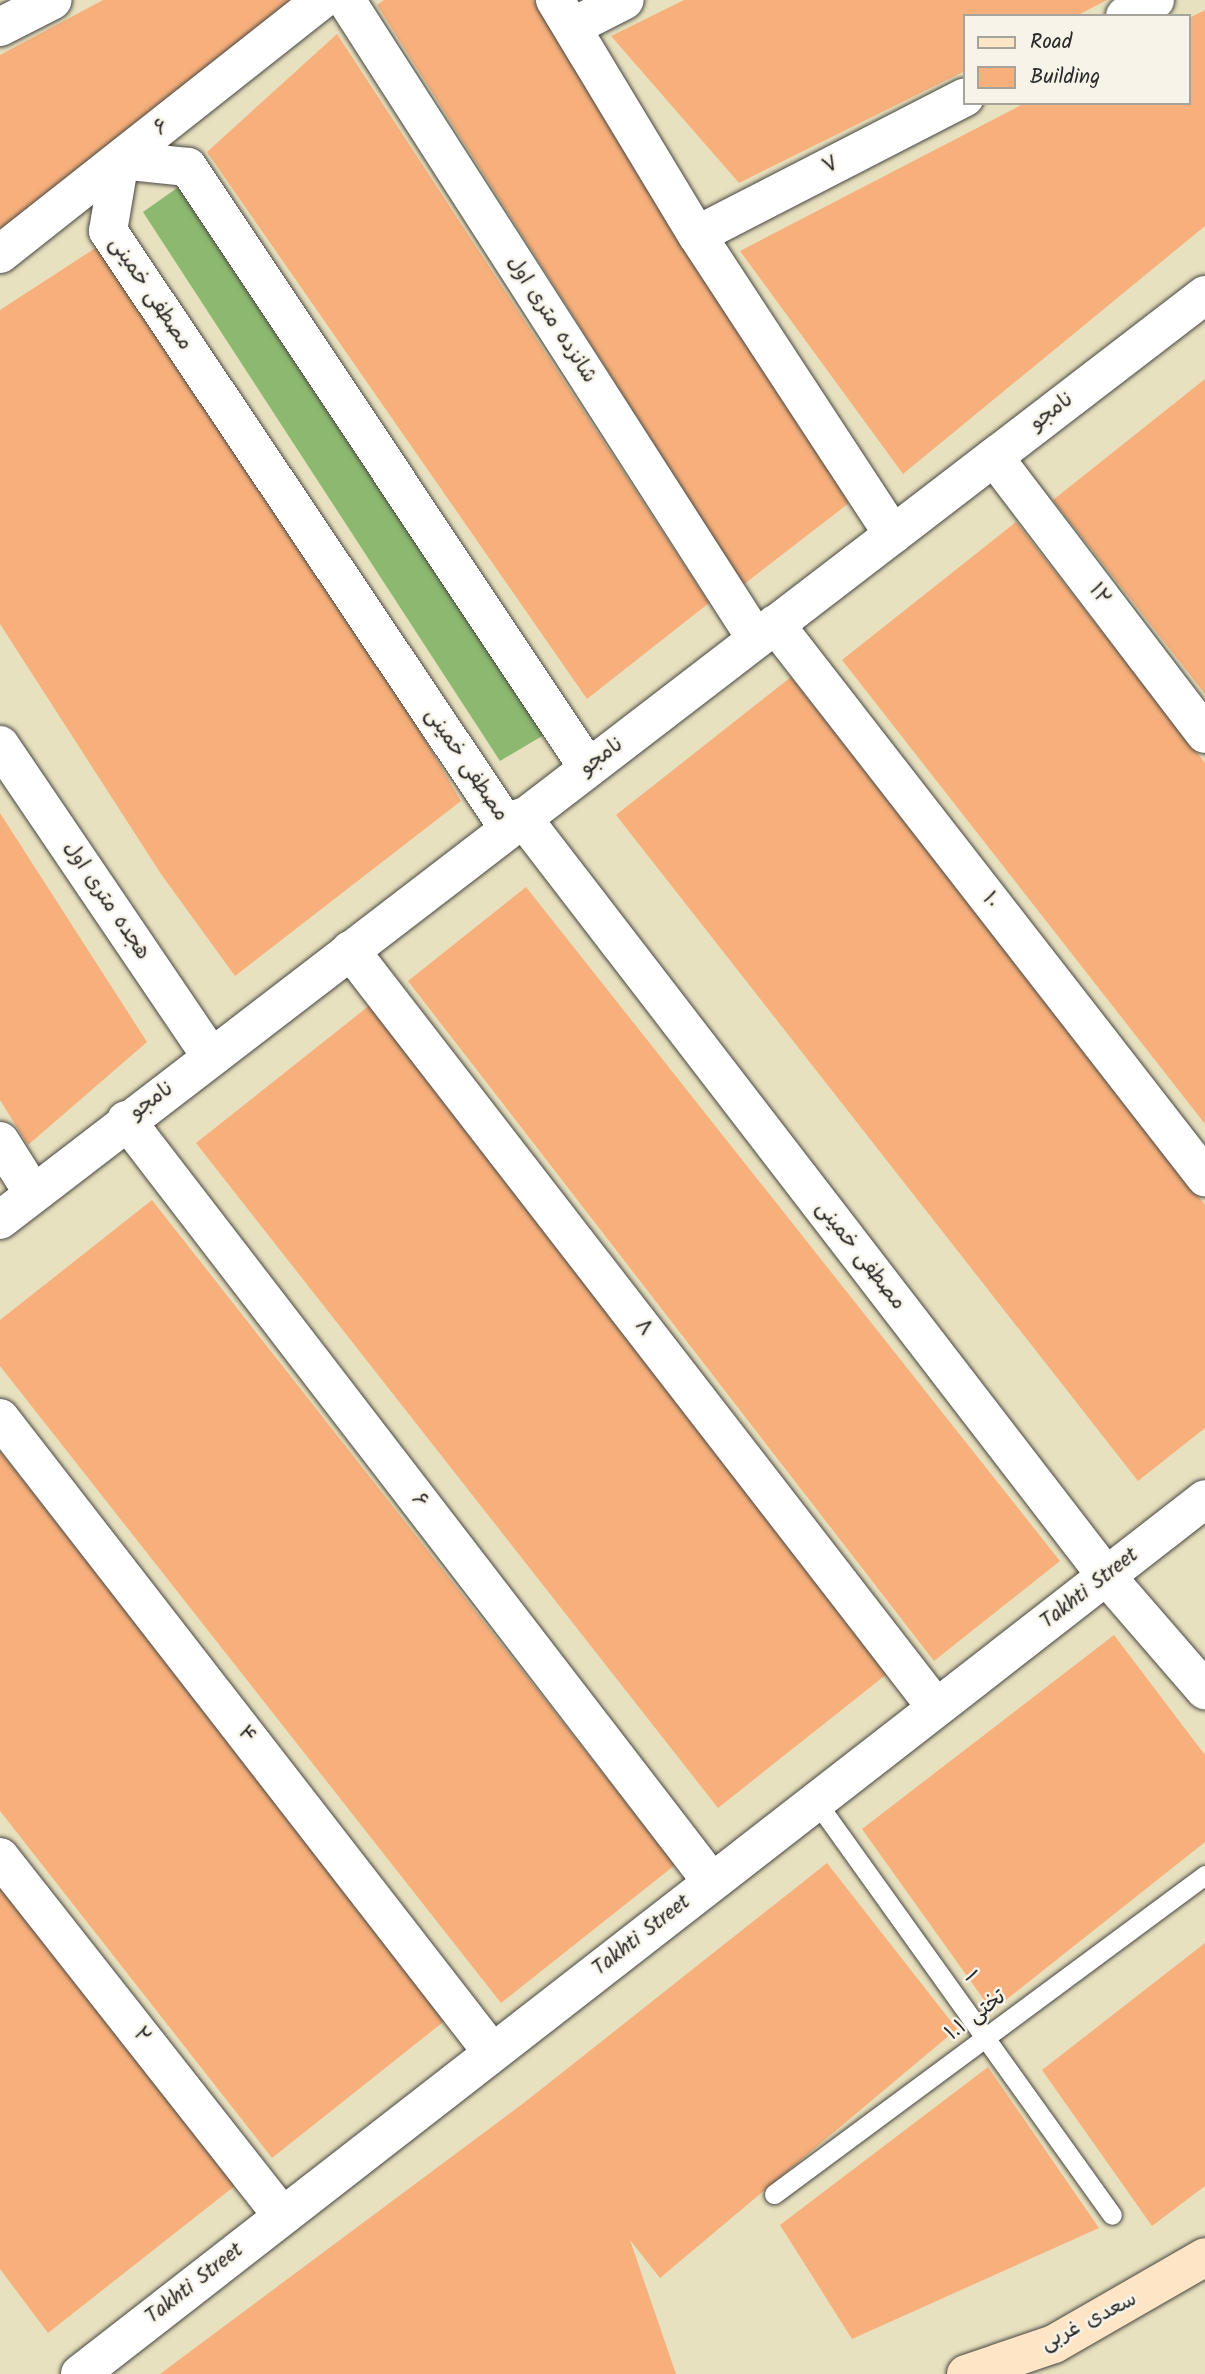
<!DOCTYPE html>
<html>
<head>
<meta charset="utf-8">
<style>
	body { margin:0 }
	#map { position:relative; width:1205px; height:2374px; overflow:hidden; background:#e8e1bf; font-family:Kalam,"Playpen Sans Arabic",sans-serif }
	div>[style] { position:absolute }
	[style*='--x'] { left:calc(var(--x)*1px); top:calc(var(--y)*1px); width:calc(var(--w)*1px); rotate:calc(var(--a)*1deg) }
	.forest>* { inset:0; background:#8cb870 }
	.building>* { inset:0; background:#f7b07c }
	.roads { filter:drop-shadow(0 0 2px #474641) drop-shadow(0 0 2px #474641) }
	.service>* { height:19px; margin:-9.5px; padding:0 9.5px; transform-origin:9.5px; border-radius:9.5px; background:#fff }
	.minor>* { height:38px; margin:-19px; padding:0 19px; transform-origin:19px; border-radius:19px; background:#fff }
	.tertiary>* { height:38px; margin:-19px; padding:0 19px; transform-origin:19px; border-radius:19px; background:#fff }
	.secondary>* { height:38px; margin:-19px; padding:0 19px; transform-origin:19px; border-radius:19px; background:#fde5c5 }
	span { translate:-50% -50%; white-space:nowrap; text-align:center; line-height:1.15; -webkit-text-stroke:5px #f7f3e8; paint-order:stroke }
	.street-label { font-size:21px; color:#2b2b2b }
	.legend { position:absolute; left:963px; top:14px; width:228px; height:91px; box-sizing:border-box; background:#f7f3e8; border:2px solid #a5a39c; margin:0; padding:9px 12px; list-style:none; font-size:21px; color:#2b2b2b }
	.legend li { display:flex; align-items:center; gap:14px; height:35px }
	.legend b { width:35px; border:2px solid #a5a39c }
</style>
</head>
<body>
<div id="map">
	<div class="forest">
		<div style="clip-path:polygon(187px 181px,549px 732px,500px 761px,143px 212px)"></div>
	</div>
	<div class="building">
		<div style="clip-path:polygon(103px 0,291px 0,0 231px,0 55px)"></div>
		<div style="clip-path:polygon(384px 0,533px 0,849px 503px,743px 585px,377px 5px)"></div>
		<div style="clip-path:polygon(684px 0,1107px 0,1076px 16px,965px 16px,965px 71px,739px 183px,611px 36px)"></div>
		<div style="clip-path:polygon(1205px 10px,1205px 226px,903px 474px,740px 251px,1025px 103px,1189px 103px,1189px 18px)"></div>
		<div style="clip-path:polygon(337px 34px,709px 603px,587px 699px,207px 152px)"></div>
		<div style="clip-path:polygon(100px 245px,404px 704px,461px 801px,235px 976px,161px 874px,0 624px,0 310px)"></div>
		<div style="clip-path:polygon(1205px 379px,1205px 694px,1053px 500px)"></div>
		<div style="clip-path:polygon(1016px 522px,1205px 763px,1205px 1124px,842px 660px)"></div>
		<div style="clip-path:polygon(791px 677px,1205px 1205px,1205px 1428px,1138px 1481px,616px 815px)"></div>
		<div style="clip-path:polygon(0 813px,147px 1042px,28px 1145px,0 1100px)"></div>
		<div style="clip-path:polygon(526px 887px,1060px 1561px,934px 1661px,408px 981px)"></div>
		<div style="clip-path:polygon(370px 1005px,892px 1670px,718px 1808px,196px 1143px)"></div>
		<div style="clip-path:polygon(152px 1200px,675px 1865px,501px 2003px,0 1366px,0 1320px)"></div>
		<div style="clip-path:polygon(0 1451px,447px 2019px,272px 2158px,0 1811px)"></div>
		<div style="clip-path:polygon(1114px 1635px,1205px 1755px,1205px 1842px,992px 2011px,862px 1829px)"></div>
		<div style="clip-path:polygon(827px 1863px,957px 2029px,660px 2278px,630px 2240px,676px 2374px,160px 2374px,525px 2102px)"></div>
		<div style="clip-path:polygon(0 1883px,236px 2185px,48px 2333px,0 2269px)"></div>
		<div style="clip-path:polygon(1205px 1943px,1205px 2186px,1152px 2226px,1042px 2070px)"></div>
		<div style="clip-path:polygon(988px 2067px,1099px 2228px,852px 2339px,780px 2225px)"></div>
	</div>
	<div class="roads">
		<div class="service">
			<div style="--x:815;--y:1800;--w:510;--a:54.41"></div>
			<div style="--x:774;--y:2194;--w:536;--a:-36.51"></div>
		</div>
		<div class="minor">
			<div style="--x:346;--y:0;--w:759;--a:57.31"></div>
			<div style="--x:555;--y:0;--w:275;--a:58.9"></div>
			<div style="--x:697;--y:235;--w:358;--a:56.8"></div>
			<div style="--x:1125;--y:16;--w:34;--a:-28"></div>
			<div style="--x:0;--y:27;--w:59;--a:-27"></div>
			<div style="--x:572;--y:27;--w:59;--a:-27"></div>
			<div style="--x:697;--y:235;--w:301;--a:-27.2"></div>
			<div style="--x:0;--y:254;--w:410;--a:-38.3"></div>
			<div style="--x:994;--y:457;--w:348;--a:52.7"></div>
			<div style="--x:775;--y:624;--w:701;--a:52.13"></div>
			<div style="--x:0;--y:745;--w:377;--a:55.9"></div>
			<div style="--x:522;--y:817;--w:959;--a:52.41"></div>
			<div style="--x:1107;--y:1577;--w:150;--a:49.1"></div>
			<div style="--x:509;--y:829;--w:720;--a:-123.84"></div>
			<div style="--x:108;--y:231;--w:72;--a:-80.4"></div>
			<div style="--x:120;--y:160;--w:68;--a:5.9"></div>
			<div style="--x:188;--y:167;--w:722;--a:56.35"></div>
			<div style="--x:350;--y:950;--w:956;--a:52.27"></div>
			<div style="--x:126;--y:1120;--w:961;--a:52.44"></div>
			<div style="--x:0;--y:1141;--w:62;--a:57.6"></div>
			<div style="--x:0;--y:1418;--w:803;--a:52.19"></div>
			<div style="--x:0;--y:1857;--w:457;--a:51.8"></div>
		</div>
		<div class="tertiary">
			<div style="--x:0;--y:1220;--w:1519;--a:-37.51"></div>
			<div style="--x:80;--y:2374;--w:1425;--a:-37.87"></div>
		</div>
		<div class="secondary">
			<div style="--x:966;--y:2374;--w:93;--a:-18.8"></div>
			<div style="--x:1054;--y:2344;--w:174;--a:-29.9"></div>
		</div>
	</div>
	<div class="street-label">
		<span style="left:162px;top:128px;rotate:-38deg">۶</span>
		<span style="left:831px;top:166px;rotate:-27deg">۷</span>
		<span style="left:150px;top:294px;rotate:56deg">مصطفی خمینی</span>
		<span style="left:551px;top:320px;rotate:57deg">شانزده متری اول</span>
		<span style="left:1052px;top:412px;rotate:-37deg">نامجو</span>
		<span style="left:1099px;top:595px;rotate:53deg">۱۲</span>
		<span style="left:602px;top:757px;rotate:-37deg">نامجو</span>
		<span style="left:466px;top:765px;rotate:56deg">مصطفی خمینی</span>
		<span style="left:106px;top:901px;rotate:56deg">هجده متری اول</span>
		<span style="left:990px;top:901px;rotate:52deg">۱۰</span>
		<span style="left:152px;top:1101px;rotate:-36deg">نامجو</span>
		<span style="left:860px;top:1256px;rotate:52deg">مصطفی خمینی</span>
		<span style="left:643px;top:1328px;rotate:52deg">۸</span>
		<span style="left:419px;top:1501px;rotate:52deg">۶</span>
		<span style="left:1090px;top:1589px;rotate:-38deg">Takhti Street</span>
		<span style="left:246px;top:1735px;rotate:52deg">۴</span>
		<span style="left:642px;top:1936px;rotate:-38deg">Takhti Street</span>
		<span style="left:970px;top:1977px;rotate:54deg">۱</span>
		<span style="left:976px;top:2016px;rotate:-37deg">تختی ۱.۱</span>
		<span style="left:141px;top:2036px;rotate:52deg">۲</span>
		<span style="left:195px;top:2284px;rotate:-38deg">Takhti Street</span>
		<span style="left:1089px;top:2322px;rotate:-27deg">سعدی غربی</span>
	</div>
	<ul class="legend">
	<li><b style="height:9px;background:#fde5c5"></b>Road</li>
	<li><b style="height:19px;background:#f7b07c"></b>Building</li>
	</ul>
</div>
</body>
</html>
